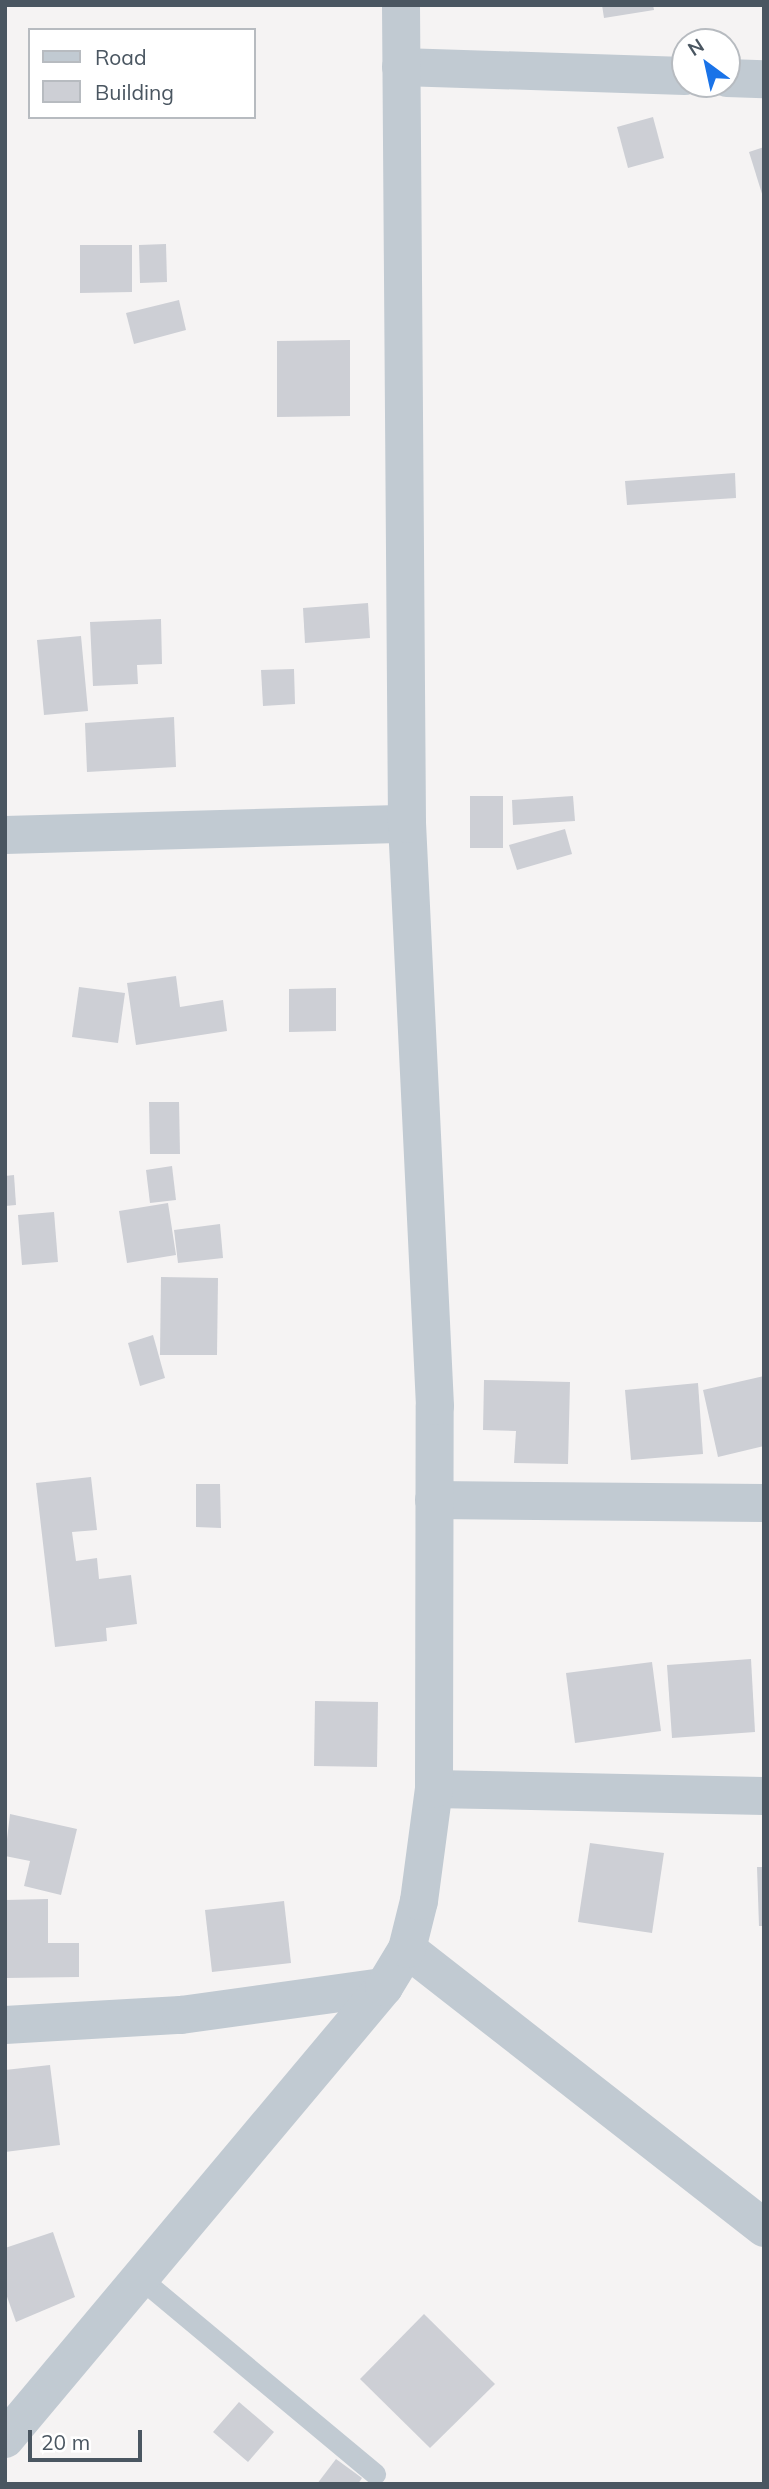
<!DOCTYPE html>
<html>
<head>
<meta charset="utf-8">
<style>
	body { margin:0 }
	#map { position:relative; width:769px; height:2489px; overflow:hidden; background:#f5f3f3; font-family:Mulish,sans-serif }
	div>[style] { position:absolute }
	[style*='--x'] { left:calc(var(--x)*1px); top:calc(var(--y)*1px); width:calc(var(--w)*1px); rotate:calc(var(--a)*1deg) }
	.building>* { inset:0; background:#cdcfd5 }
	.service>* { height:21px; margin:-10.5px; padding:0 10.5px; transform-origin:10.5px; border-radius:10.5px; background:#c1cad2 }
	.minor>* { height:38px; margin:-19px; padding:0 19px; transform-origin:19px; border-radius:19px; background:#c1cad2 }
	span { translate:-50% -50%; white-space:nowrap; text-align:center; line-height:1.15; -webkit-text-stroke:6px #fff; paint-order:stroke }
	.frame { position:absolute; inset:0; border:7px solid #4a5661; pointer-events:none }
	.legend { position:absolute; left:28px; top:28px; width:228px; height:91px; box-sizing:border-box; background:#fff; border:2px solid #b7bbc0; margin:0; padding:9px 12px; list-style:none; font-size:21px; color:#4a5661 }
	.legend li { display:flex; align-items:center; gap:14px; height:35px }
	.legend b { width:35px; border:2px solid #b7bbc0 }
	.north { position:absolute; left:671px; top:28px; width:70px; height:70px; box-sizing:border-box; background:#fff; border:2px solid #b7bbc0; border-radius:50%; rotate:327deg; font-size:19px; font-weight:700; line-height:28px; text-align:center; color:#4a5661 }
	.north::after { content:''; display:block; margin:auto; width:24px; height:32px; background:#1a73e8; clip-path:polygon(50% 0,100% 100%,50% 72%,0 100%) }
	.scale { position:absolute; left:28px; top:2430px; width:114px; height:32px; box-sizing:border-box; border:4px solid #4a5661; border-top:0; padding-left:9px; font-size:21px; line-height:24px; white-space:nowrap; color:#4a5661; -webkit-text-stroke:5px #fff; paint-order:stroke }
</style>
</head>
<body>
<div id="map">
	<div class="building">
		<div style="clip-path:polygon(602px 5px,653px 5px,654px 10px,604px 18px)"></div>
		<div style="clip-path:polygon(653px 117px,664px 158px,628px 168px,617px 127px)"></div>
		<div style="clip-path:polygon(764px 147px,764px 197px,763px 197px,749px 152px)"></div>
		<div style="clip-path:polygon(166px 244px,167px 282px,140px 283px,139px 245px)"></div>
		<div style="clip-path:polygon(80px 245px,132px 245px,132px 292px,80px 293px)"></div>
		<div style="clip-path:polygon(179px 300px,186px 330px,134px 344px,126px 313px)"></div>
		<div style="clip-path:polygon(350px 340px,350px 416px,277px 417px,277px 341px)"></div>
		<div style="clip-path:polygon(735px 473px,736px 498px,627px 505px,625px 481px)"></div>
		<div style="clip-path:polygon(368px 603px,370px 638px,305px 643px,303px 608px)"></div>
		<div style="clip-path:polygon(161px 619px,162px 664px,137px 665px,138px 684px,93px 686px,90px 622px)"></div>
		<div style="clip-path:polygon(81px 636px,88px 711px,44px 715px,37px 640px)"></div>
		<div style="clip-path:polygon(294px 669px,295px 704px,263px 706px,261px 670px)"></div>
		<div style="clip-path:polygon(174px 717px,176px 767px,87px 772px,85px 723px)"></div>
		<div style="clip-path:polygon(470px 796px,503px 796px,503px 848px,470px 848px)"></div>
		<div style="clip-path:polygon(573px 796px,575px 821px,513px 825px,512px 800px)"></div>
		<div style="clip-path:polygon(565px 829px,572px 854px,517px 870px,509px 845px)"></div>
		<div style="clip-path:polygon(176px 976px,180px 1007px,223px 1000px,227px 1031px,136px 1045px,127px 983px)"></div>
		<div style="clip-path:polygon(79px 987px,125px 993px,118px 1043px,72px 1037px)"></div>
		<div style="clip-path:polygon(336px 988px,336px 1031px,289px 1032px,289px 989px)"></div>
		<div style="clip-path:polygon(149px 1102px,179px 1102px,180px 1154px,150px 1154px)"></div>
		<div style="clip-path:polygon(172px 1166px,176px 1200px,150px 1203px,146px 1170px)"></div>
		<div style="clip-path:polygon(14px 1175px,16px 1205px,5px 1206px,5px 1176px)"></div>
		<div style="clip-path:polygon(168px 1203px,176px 1255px,127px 1263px,119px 1211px)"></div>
		<div style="clip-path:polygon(54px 1212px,58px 1262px,22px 1265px,18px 1215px)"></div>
		<div style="clip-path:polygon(220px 1224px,223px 1258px,178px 1263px,174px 1230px)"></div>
		<div style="clip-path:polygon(161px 1277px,218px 1278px,217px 1355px,160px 1355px)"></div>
		<div style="clip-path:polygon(153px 1335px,165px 1378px,140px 1386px,128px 1343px)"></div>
		<div style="clip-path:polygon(764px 1376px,764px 1446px,718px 1457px,703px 1390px)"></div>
		<div style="clip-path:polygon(484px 1380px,570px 1382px,568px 1464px,514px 1463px,516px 1431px,483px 1430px)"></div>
		<div style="clip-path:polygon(698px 1383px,703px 1454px,631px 1460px,625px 1390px)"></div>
		<div style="clip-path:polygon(91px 1477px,97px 1530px,72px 1532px,76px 1561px,97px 1558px,99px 1579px,131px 1575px,137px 1624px,106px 1628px,107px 1641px,55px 1647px,36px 1483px)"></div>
		<div style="clip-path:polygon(196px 1484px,220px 1484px,221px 1528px,196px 1527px)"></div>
		<div style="clip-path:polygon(751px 1659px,755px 1732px,672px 1738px,667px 1665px)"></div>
		<div style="clip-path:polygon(652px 1662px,661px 1731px,575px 1743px,566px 1673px)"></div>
		<div style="clip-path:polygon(315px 1701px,378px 1702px,377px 1767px,314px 1766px)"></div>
		<div style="clip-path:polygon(10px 1814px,77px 1829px,61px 1895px,24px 1886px,30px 1861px,5px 1856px)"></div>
		<div style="clip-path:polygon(590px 1843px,664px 1853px,652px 1933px,578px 1922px)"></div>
		<div style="clip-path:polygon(757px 1867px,764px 1867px,764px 1926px,759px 1926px)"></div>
		<div style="clip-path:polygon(48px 1899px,48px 1943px,79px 1943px,79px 1977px,5px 1978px,5px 1900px)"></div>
		<div style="clip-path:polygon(284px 1901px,291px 1963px,212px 1972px,205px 1910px)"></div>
		<div style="clip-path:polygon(50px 2065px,60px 2145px,5px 2152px,5px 2070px)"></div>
		<div style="clip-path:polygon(53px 2232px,75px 2297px,16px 2322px,5px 2291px,5px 2248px)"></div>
		<div style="clip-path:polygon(424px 2314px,495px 2384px,430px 2448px,360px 2379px)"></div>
		<div style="clip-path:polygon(239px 2402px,274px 2432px,248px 2462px,213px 2432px)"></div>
		<div style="clip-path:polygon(336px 2459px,362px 2478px,358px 2484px,317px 2484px)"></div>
	</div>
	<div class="service">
		<div style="--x:140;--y:2278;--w:306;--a:39.8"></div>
	</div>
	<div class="minor">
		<div style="--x:401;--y:67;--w:284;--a:1.8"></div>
		<div style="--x:727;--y:78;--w:37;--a:2"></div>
		<div style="--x:5;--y:835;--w:402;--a:-1.6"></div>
		<div style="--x:434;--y:1500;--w:330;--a:0.5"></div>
		<div style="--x:434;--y:1789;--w:330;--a:1.2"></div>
		<div style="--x:407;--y:1949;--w:453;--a:38"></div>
		<div style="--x:5;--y:2025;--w:176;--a:-3.3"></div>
		<div style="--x:181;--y:2015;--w:205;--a:-7.9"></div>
		<div style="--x:5;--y:2439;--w:590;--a:-50.02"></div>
		<div style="--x:384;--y:1987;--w:44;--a:-58.8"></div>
		<div style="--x:407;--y:1949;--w:49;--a:-76"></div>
		<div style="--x:419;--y:1901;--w:113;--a:-82.4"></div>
		<div style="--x:434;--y:1789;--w:383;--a:-89.9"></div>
		<div style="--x:435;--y:1406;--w:583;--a:-92.75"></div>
		<div style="--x:407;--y:824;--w:819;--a:-90.42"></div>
	</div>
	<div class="frame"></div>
	<ul class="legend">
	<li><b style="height:9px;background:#c1cad2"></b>Road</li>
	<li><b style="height:19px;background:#cdcfd5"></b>Building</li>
	</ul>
	<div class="north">N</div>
	<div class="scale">20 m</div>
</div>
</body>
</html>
